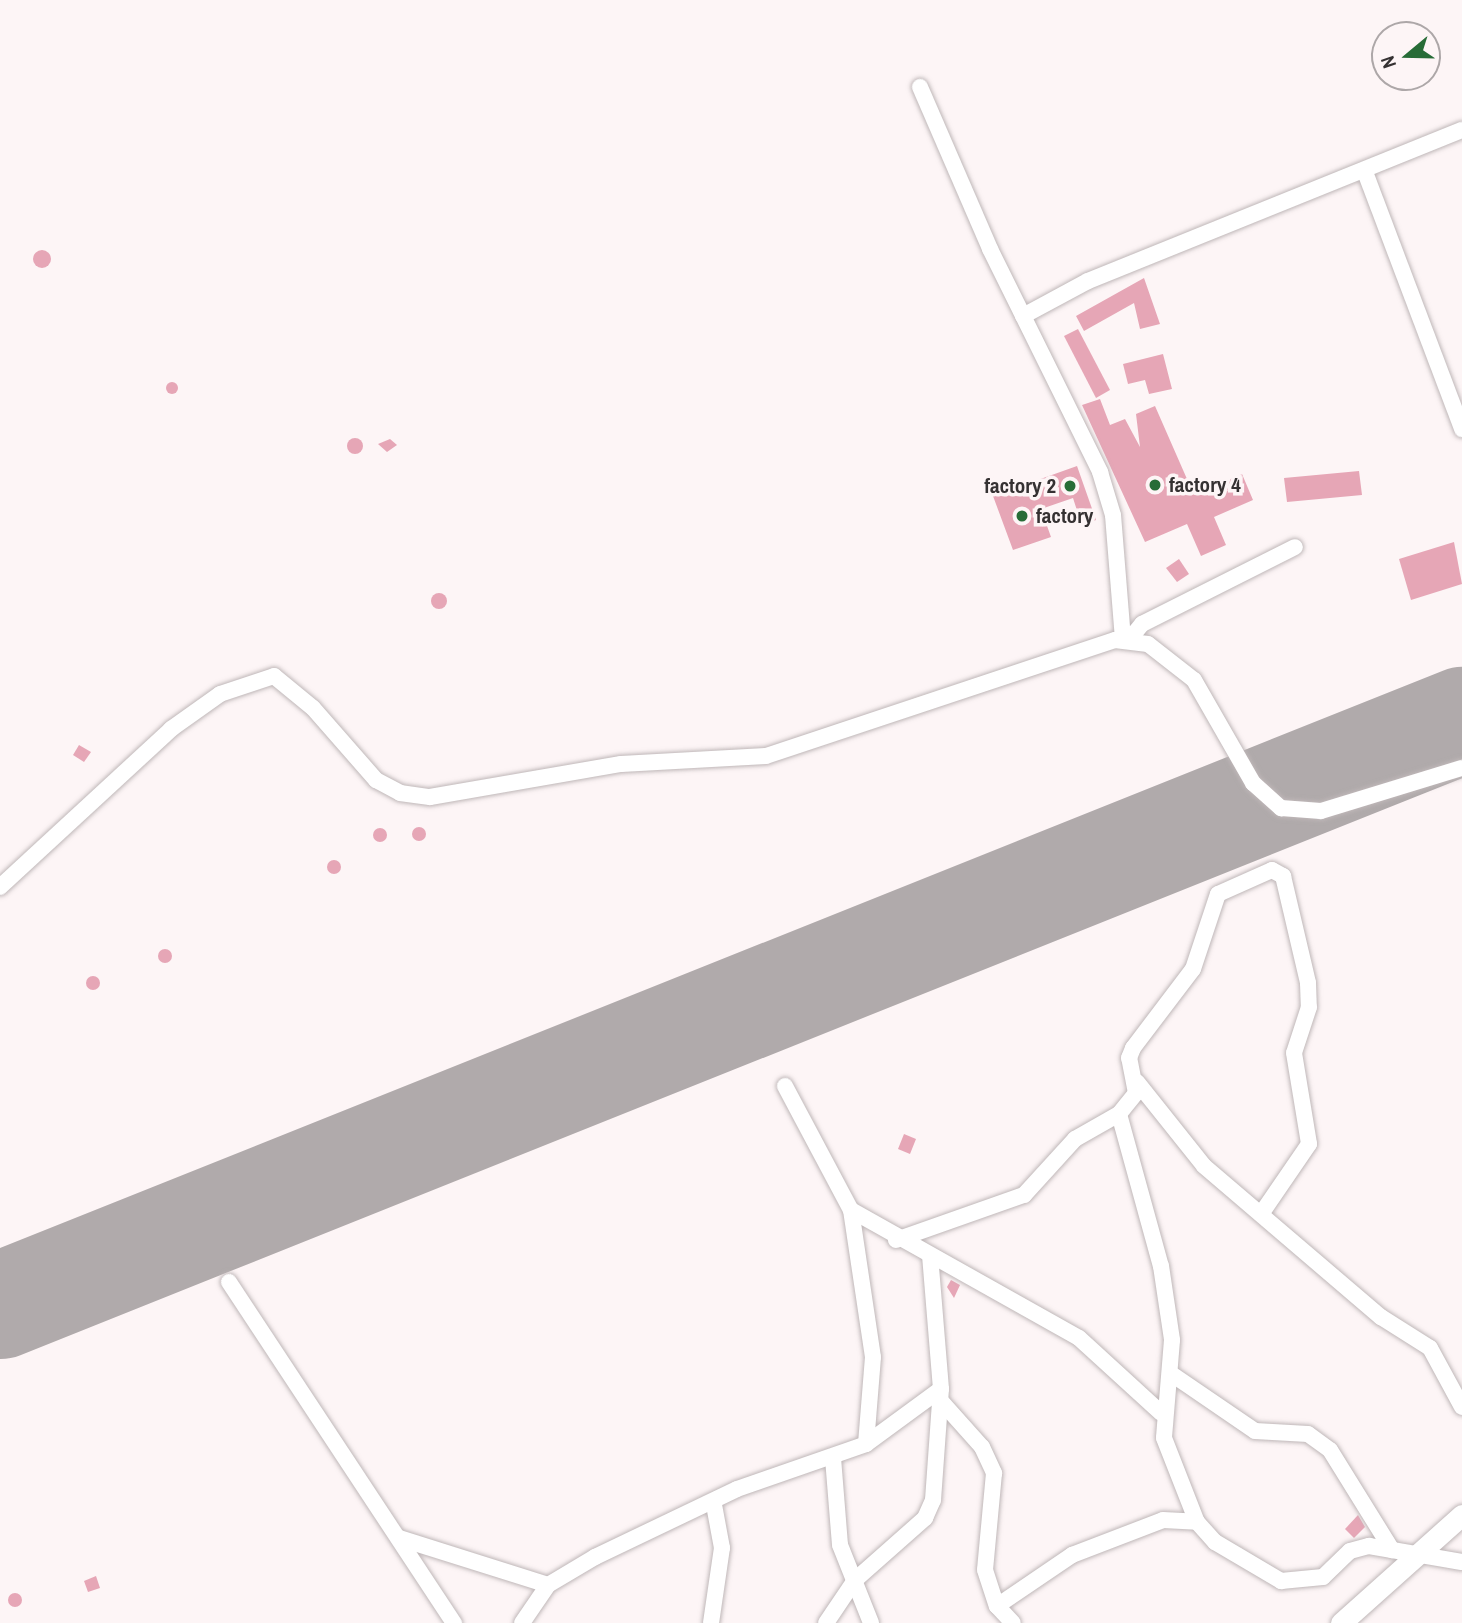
<!DOCTYPE html>
<html>
<head>
<meta charset="utf-8">
<style>
	body { margin:0 }
	#map { position:relative; width:1462px; height:1623px; overflow:hidden; background:#fdf5f6; font-family:"Archivo Narrow",sans-serif }
	div>[style] { position:absolute }
	[style*='--x'] { left:calc(var(--x)*1px); top:calc(var(--y)*1px); width:calc(var(--w)*1px); rotate:calc(var(--a)*1deg) }
	.runway>* { height:107px; margin:-53.5px; padding:0 53.5px; transform-origin:53.5px; border-radius:53.5px; background:#b0aaab }
	.building>* { inset:0; background:#e6a6b6 }
	.round { border-radius:50% }
	.roads { filter:drop-shadow(0 0 2px #bfb7b8) drop-shadow(0 0 2px #bfb7b8) }
	.minor>* { height:16px; margin:-8px; padding:0 8px; transform-origin:8px; border-radius:8px; background:#fff }
	.major>* { height:21px; margin:-10.5px; padding:0 10.5px; transform-origin:10.5px; border-radius:10.5px; background:#fff }
	.dots>* { width:19px; height:19px; translate:-50% -50%; box-sizing:border-box; border:4px solid #fdf5f6; border-radius:50% }
	span { translate:-50% -50%; white-space:nowrap; text-align:center; line-height:1.15; -webkit-text-stroke:7px #fdf5f6; paint-order:stroke }
	.poi-label { font-size:21px; color:#353132; font-weight:700 }
	.left { translate:0 -50%; text-align:left }
	.right { translate:-100% -50%; text-align:right }
	.north { position:absolute; left:1371px; top:21px; width:70px; height:70px; box-sizing:border-box; background:#fdf5f6; border:2px solid #ada7a8; border-radius:50%; rotate:251deg; font-size:19px; font-weight:700; line-height:28px; text-align:center; color:#353132 }
	.north::after { content:''; display:block; margin:auto; width:24px; height:32px; background:#276c37; clip-path:polygon(50% 0,100% 100%,50% 72%,0 100%) }
</style>
</head>
<body>
<div id="map">
	<div class="runway">
		<div style="--x:0;--y:1305;--w:1575;--a:-21.81"></div>
	</div>
	<div class="building">
		<div class="round" style="left:33px;top:250px;width:18px;height:18px"></div>
		<div style="clip-path:polygon(1144px 278px,1160px 324px,1140px 329px,1134px 303px,1084px 331px,1076px 316px)"></div>
		<div style="clip-path:polygon(1078px 329px,1110px 390px,1096px 398px,1064px 336px)"></div>
		<div style="clip-path:polygon(1163px 354px,1172px 389px,1149px 394px,1145px 380px,1128px 384px,1123px 364px)"></div>
		<div class="round" style="left:166px;top:382px;width:12px;height:12px"></div>
		<div style="clip-path:polygon(1100px 399px,1110px 425px,1125px 419px,1140px 447px,1136px 414px,1155px 406px,1194px 495px,1242px 474px,1253px 500px,1214px 517px,1226px 545px,1201px 556px,1187px 524px,1145px 542px,1082px 405px)"></div>
		<div class="round" style="left:347px;top:438px;width:16px;height:16px"></div>
		<div style="clip-path:polygon(390px 439px,397px 445px,387px 452px,378px 444px)"></div>
		<div style="clip-path:polygon(1077px 466px,1096px 520px,1082px 526px,1073px 498px,1041px 509px,1051px 537px,1013px 550px,993px 496px)"></div>
		<div style="clip-path:polygon(1359px 471px,1362px 495px,1287px 502px,1284px 478px)"></div>
		<div style="clip-path:polygon(1454px 542px,1462px 584px,1411px 600px,1399px 559px)"></div>
		<div style="clip-path:polygon(1179px 559px,1189px 574px,1177px 582px,1166px 568px)"></div>
		<div class="round" style="left:431px;top:593px;width:16px;height:16px"></div>
		<div style="clip-path:polygon(79px 745px,91px 752px,84px 762px,73px 755px)"></div>
		<div class="round" style="left:412px;top:827px;width:14px;height:14px"></div>
		<div class="round" style="left:373px;top:828px;width:14px;height:14px"></div>
		<div class="round" style="left:327px;top:860px;width:14px;height:14px"></div>
		<div class="round" style="left:158px;top:949px;width:14px;height:14px"></div>
		<div class="round" style="left:86px;top:976px;width:14px;height:14px"></div>
		<div style="clip-path:polygon(904px 1134px,916px 1139px,910px 1154px,898px 1149px)"></div>
		<div style="clip-path:polygon(951px 1280px,960px 1285px,954px 1298px,947px 1287px)"></div>
		<div style="clip-path:polygon(1358px 1515px,1365px 1527px,1354px 1538px,1345px 1529px)"></div>
		<div style="clip-path:polygon(96px 1576px,100px 1588px,88px 1592px,84px 1581px)"></div>
		<div class="round" style="left:8px;top:1593px;width:14px;height:14px"></div>
	</div>
	<div class="roads">
		<div class="minor">
			<div style="--x:920;--y:87;--w:176;--a:66.6"></div>
			<div style="--x:990;--y:249;--w:249;--a:63.7"></div>
			<div style="--x:1100;--y:472;--w:45;--a:73.2"></div>
			<div style="--x:1113;--y:515;--w:125;--a:85.4"></div>
			<div style="--x:1365;--y:172;--w:275;--a:69.3"></div>
			<div style="--x:1023;--y:316;--w:74;--a:-28.3"></div>
			<div style="--x:1088;--y:281;--w:403;--a:-22"></div>
			<div style="--x:1129;--y:640;--w:21;--a:-51"></div>
			<div style="--x:1142;--y:624;--w:171;--a:-26.7"></div>
			<div style="--x:0;--y:887;--w:233;--a:-42.7"></div>
			<div style="--x:171;--y:729;--w:60;--a:-35.5"></div>
			<div style="--x:220;--y:694;--w:57;--a:-18.4"></div>
			<div style="--x:274;--y:676;--w:50;--a:39.4"></div>
			<div style="--x:313;--y:708;--w:96;--a:48.8"></div>
			<div style="--x:376;--y:780;--w:27;--a:28"></div>
			<div style="--x:400;--y:793;--w:30;--a:8"></div>
			<div style="--x:430;--y:797;--w:194;--a:-9.8"></div>
			<div style="--x:621;--y:764;--w:145;--a:-3.2"></div>
			<div style="--x:766;--y:756;--w:368;--a:-18.4"></div>
			<div style="--x:1115;--y:640;--w:33;--a:7"></div>
			<div style="--x:1148;--y:644;--w:58;--a:38"></div>
			<div style="--x:1194;--y:680;--w:119;--a:60.2"></div>
			<div style="--x:1253;--y:783;--w:38;--a:42"></div>
			<div style="--x:1281;--y:808;--w:40;--a:4.3"></div>
			<div style="--x:1321;--y:811;--w:147;--a:-17"></div>
			<div style="--x:1137;--y:1082;--w:107;--a:51.4"></div>
			<div style="--x:1204;--y:1166;--w:233;--a:40.5"></div>
			<div style="--x:1381;--y:1317;--w:58;--a:32.3"></div>
			<div style="--x:1430;--y:1348;--w:67;--a:61.5"></div>
			<div style="--x:785;--y:1086;--w:140;--a:62"></div>
			<div style="--x:851;--y:1210;--w:149;--a:81.5"></div>
			<div style="--x:873;--y:1357;--w:87;--a:94.6"></div>
			<div style="--x:1119;--y:1114;--w:158;--a:74.6"></div>
			<div style="--x:1161;--y:1266;--w:75;--a:81.5"></div>
			<div style="--x:1172;--y:1340;--w:98;--a:94.7"></div>
			<div style="--x:1164;--y:1438;--w:90;--a:68.6"></div>
			<div style="--x:1197;--y:1522;--w:27;--a:48"></div>
			<div style="--x:1215;--y:1542;--w:77;--a:30.6"></div>
			<div style="--x:1281;--y:1581;--w:42;--a:-5.4"></div>
			<div style="--x:1323;--y:1577;--w:37;--a:-44"></div>
			<div style="--x:1350;--y:1551;--w:20;--a:-15"></div>
			<div style="--x:1369;--y:1546;--w:94;--a:9.8"></div>
			<div style="--x:851;--y:1210;--w:261;--a:29.3"></div>
			<div style="--x:1079;--y:1338;--w:111;--a:42.4"></div>
			<div style="--x:896;--y:1240;--w:136;--a:-19.4"></div>
			<div style="--x:1024;--y:1195;--w:76;--a:-47.7"></div>
			<div style="--x:1075;--y:1139;--w:51;--a:-29.6"></div>
			<div style="--x:1119;--y:1114;--w:27;--a:-51"></div>
			<div style="--x:1136;--y:1093;--w:36;--a:-101"></div>
			<div style="--x:1129;--y:1058;--w:11;--a:-68"></div>
			<div style="--x:1133;--y:1048;--w:99;--a:-52.8"></div>
			<div style="--x:1193;--y:969;--w:79;--a:-71.6"></div>
			<div style="--x:1218;--y:894;--w:59;--a:-24"></div>
			<div style="--x:1272;--y:870;--w:13;--a:29"></div>
			<div style="--x:1283;--y:876;--w:110;--a:76.8"></div>
			<div style="--x:1308;--y:983;--w:24;--a:88"></div>
			<div style="--x:1309;--y:1007;--w:48;--a:108.1"></div>
			<div style="--x:1294;--y:1053;--w:92;--a:80.6"></div>
			<div style="--x:1309;--y:1144;--w:85;--a:124.4"></div>
			<div style="--x:229;--y:1282;--w:409;--a:56.6"></div>
			<div style="--x:1173;--y:1375;--w:99;--a:34.3"></div>
			<div style="--x:1255;--y:1431;--w:53;--a:3.2"></div>
			<div style="--x:1308;--y:1434;--w:27;--a:36"></div>
			<div style="--x:1330;--y:1450;--w:118;--a:58.2"></div>
			<div style="--x:940;--y:1400;--w:63;--a:48.2"></div>
			<div style="--x:982;--y:1447;--w:29;--a:65"></div>
			<div style="--x:994;--y:1473;--w:97;--a:95.3"></div>
			<div style="--x:985;--y:1570;--w:38;--a:72"></div>
			<div style="--x:997;--y:1606;--w:23;--a:47"></div>
			<div style="--x:833;--y:1458;--w:87;--a:85.4"></div>
			<div style="--x:840;--y:1545;--w:84;--a:68.3"></div>
			<div style="--x:399;--y:1538;--w:156;--a:17.5"></div>
			<div style="--x:997;--y:1606;--w:91;--a:-34.2"></div>
			<div style="--x:1072;--y:1555;--w:97;--a:-21"></div>
			<div style="--x:1163;--y:1520;--w:34;--a:3"></div>
			<div style="--x:522;--y:1623;--w:46;--a:-55.6"></div>
			<div style="--x:548;--y:1585;--w:55;--a:-30.8"></div>
			<div style="--x:595;--y:1557;--w:157;--a:-25.6"></div>
			<div style="--x:737;--y:1489;--w:137;--a:-19.2"></div>
			<div style="--x:866;--y:1444;--w:93;--a:-36.3"></div>
			<div style="--x:711;--y:1623;--w:76;--a:-81.7"></div>
			<div style="--x:722;--y:1548;--w:44;--a:-100.5"></div>
			<div style="--x:826;--y:1623;--w:52;--a:-56"></div>
			<div style="--x:855;--y:1580;--w:94;--a:-41.5"></div>
			<div style="--x:925;--y:1518;--w:20;--a:-66"></div>
			<div style="--x:933;--y:1500;--w:111;--a:-85.9"></div>
			<div style="--x:941;--y:1389;--w:133;--a:-94.7"></div>
		</div>
		<div class="major">
			<div style="--x:1341;--y:1623;--w:162;--a:-41.8"></div>
		</div>
	</div>
	<div class="dots">
		<div style="left:1155px;top:485px;background:#276c37"></div>
		<div style="left:1070px;top:486px;background:#276c37"></div>
		<div style="left:1022px;top:516px;background:#276c37"></div>
	</div>
	<div class="poi-label">
		<span class="left" style="left:1169px;top:485px">factory 4</span>
		<span class="right" style="left:1056px;top:486px">factory 2</span>
		<span class="left" style="left:1036px;top:516px">factory</span>
	</div>
	<div class="north">N</div>
</div>
</body>
</html>
